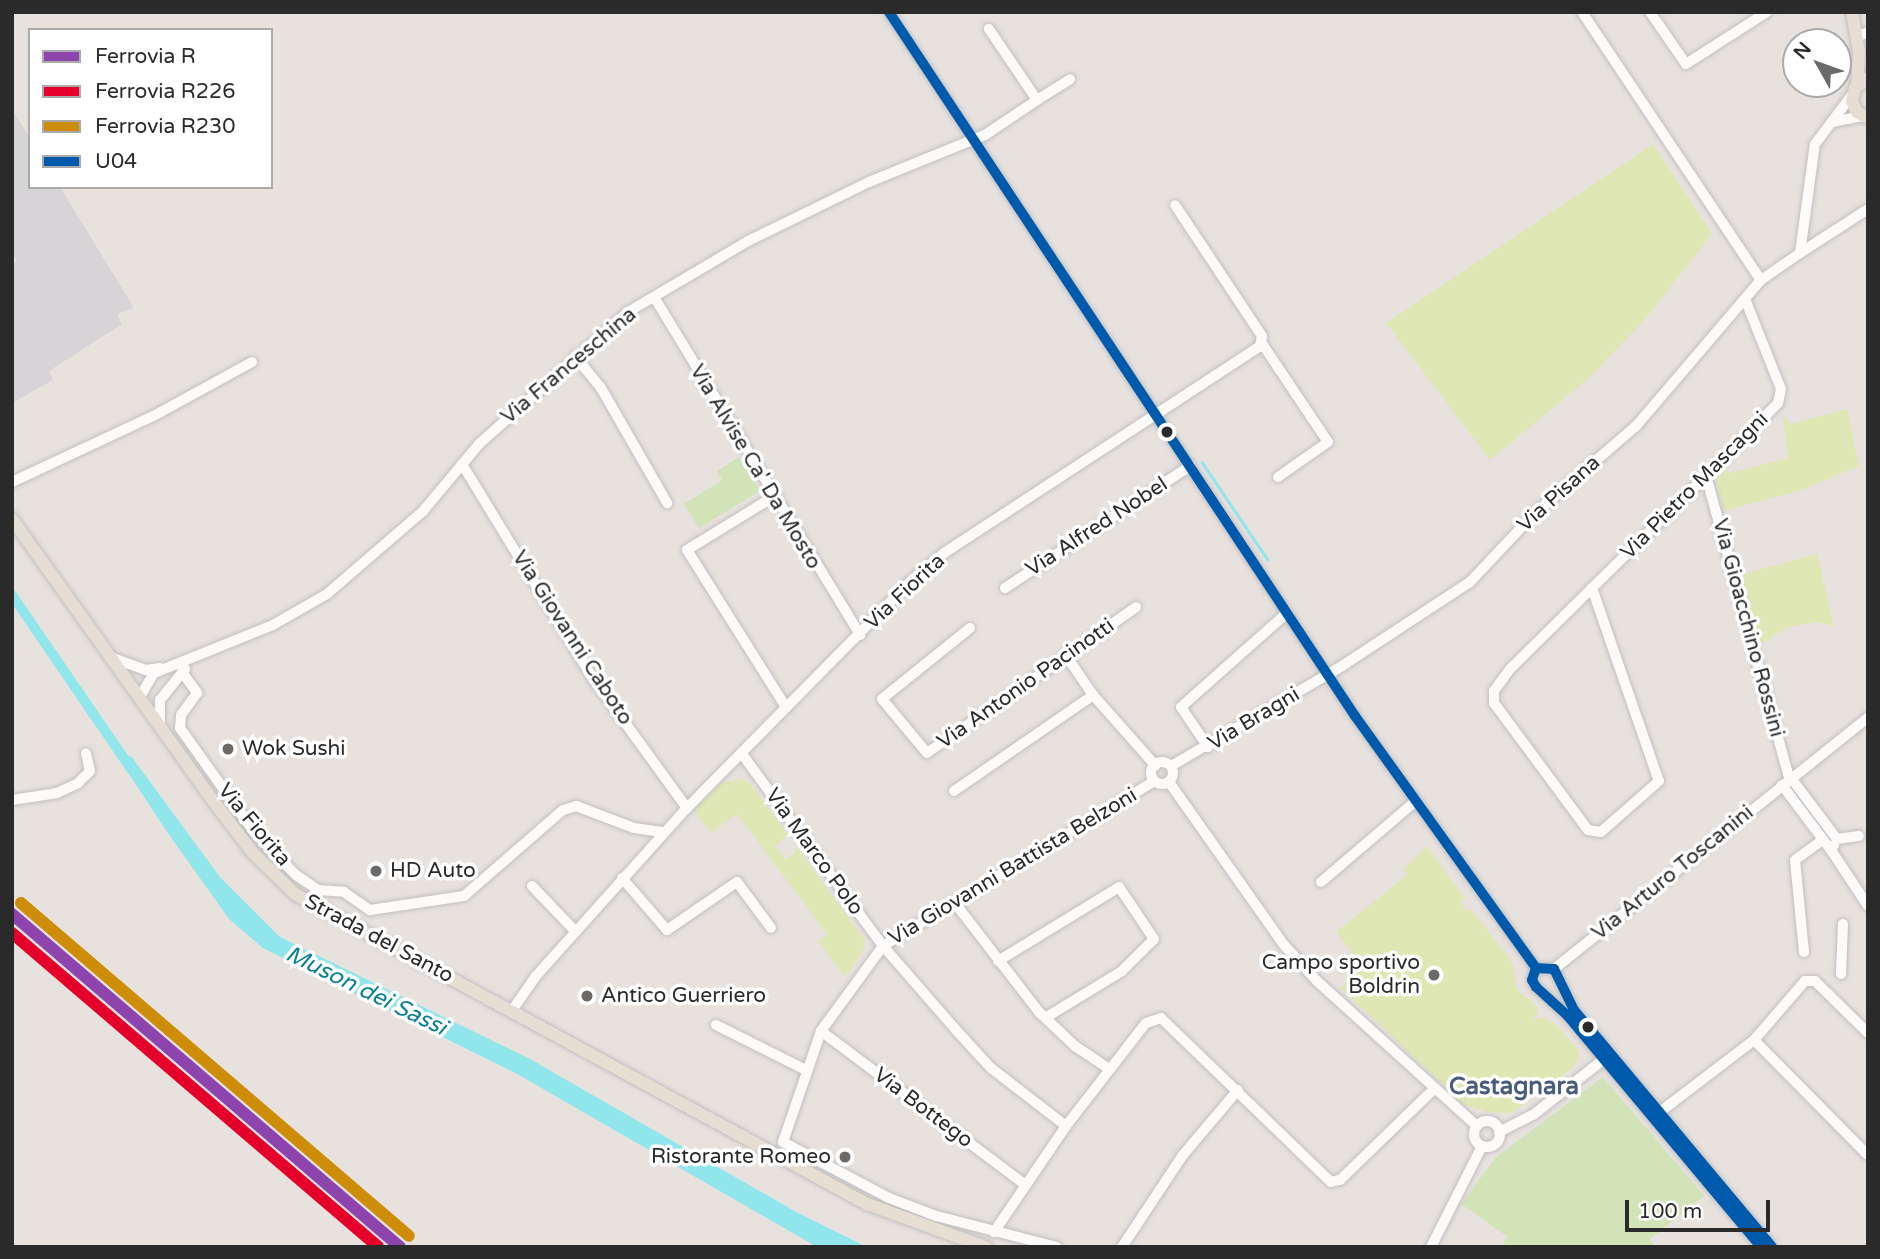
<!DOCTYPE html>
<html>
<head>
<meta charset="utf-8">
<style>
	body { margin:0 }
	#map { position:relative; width:1880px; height:1259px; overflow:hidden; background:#e8e2df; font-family:"Varela Round",sans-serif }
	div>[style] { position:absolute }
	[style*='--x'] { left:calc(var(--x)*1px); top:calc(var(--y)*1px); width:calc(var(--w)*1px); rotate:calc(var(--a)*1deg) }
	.industrial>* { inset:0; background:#d7d4d7 }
	.green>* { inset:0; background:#d2e3b7 }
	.pitch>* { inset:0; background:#dfe7b5 }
	.water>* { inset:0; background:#91e6eb }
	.stream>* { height:2.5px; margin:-1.25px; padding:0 1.25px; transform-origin:1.25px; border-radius:1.25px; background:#91e6eb }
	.canal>* { height:10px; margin:-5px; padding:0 5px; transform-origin:5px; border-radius:5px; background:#91e6eb }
	.roads { filter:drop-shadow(0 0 2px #c1c0c1) drop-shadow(0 0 2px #c1c0c1) }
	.minor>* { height:10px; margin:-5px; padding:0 5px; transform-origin:5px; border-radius:5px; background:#fcfbfa }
	.minor>.ring { margin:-5px; padding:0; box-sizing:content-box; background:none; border:10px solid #fcfbfa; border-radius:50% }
	.major>* { height:12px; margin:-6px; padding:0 6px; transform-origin:6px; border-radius:6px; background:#e6ded3 }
	.bus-1>* { height:10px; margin:-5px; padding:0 5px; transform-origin:5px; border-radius:5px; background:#005aab }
	.rail-1>* { height:12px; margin:-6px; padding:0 6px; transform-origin:6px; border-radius:6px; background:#8e44ad }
	.rail-2>* { height:12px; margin:-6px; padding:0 6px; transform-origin:6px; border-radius:6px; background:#e4002b }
	.rail-3>* { height:12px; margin:-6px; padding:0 6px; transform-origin:6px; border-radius:6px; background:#ce8d08 }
	.dots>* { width:19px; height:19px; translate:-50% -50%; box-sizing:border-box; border:4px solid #fff; border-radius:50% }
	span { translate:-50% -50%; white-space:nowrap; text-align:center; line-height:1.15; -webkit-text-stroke:7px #fff; paint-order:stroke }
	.street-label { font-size:21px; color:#2a2a2a }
	.poi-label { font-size:21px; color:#2a2a2a }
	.left { translate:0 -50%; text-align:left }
	.right { translate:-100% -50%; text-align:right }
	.water-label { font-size:23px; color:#0b8195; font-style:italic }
	.quarter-label { font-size:24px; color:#495c7b; font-weight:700 }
	.frame { position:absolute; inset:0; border:14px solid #2a2a2a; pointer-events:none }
	.legend { position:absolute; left:28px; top:28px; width:245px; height:161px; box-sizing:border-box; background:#fff; border:2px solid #aaa; margin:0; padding:9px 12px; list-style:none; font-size:21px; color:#2a2a2a }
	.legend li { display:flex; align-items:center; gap:14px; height:35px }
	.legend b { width:35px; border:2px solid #aaa }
	.north { position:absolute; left:1782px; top:28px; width:70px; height:70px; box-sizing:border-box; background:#fff; border:2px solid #aaa; border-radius:50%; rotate:310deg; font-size:19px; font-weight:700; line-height:28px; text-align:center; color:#2a2a2a }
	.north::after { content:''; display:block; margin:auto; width:24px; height:32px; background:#6c6a69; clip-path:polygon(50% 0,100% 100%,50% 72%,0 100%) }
	.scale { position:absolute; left:1625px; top:1200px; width:145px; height:32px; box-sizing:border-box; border:4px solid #2a2a2a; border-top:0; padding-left:9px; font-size:21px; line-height:24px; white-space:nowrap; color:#2a2a2a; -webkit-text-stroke:5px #fff; paint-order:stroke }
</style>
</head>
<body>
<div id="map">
	<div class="industrial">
		<div style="clip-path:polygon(12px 110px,30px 138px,30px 187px,60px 187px,134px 308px,117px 314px,122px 324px,49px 371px,53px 380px,12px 403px,12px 265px,17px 261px,12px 253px)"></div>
	</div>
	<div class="green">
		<div style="clip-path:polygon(739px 457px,760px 491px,699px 528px,684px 504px,722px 480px,717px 471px)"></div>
		<div style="clip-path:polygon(1603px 1077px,1704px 1196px,1650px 1239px,1655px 1247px,1501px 1247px,1508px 1237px,1461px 1204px,1496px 1157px)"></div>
	</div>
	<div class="pitch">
		<div style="clip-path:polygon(1653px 144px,1712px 234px,1646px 318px,1591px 376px,1490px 460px,1386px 323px)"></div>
		<div style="clip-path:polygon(1847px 409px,1859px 466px,1802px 490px,1723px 511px,1716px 480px,1726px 470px,1731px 473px,1788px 458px,1783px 416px,1791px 424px)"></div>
		<div style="clip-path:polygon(1817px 554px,1834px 626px,1817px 622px,1788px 627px,1758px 646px,1739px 575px)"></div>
		<div style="clip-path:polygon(742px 779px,751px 784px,788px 835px,775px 846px,786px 860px,796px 851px,795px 845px,864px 939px,865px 947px,845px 977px,818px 941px,827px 934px,737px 814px,711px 833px,693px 810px,723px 782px)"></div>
		<div style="clip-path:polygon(1427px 846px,1465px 899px,1461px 903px,1467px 911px,1471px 909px,1512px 962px,1517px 990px,1535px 1004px,1538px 1014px,1531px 1021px,1541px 1017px,1559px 1027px,1580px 1052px,1575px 1066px,1512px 1113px,1487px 1112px,1463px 1104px,1341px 988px,1362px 965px,1336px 932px,1408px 874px,1403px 870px)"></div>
	</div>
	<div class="water">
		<div style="clip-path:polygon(131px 756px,220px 877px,280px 937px,530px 1059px,798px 1213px,867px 1247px,817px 1247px,519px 1075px,263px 948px,229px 919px,165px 829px,121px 762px)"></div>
	</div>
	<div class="stream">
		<div style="--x:1202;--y:462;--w:118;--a:56"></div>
	</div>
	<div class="canal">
		<div style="--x:12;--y:595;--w:211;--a:55.6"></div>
	</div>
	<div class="roads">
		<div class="minor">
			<div style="--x:889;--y:12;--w:844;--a:56.5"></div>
			<div style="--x:1355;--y:716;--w:310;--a:54.3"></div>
			<div style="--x:1582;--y:12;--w:322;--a:56.3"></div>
			<div style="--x:1650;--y:12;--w:63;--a:55.3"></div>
			<div style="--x:1686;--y:64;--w:96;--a:-32.7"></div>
			<div style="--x:1857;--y:37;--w:12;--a:-24"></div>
			<div style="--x:1037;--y:100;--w:39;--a:-32"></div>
			<div style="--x:1832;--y:122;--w:31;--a:-11"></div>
			<div style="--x:1800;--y:253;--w:81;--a:-32.9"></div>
			<div style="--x:654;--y:297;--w:396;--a:58.6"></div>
			<div style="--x:1261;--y:342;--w:120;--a:56.2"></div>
			<div style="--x:1328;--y:442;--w:61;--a:145"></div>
			<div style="--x:575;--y:356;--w:41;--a:50.9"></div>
			<div style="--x:601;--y:388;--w:133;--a:60.1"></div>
			<div style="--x:462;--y:464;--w:250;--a:58.6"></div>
			<div style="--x:592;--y:677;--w:162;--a:54.1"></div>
			<div style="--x:1706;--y:476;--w:309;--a:74.6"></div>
			<div style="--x:1788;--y:774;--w:81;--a:53"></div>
			<div style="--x:1837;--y:839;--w:22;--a:-8"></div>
			<div style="--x:12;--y:482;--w:162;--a:-25.1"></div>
			<div style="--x:159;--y:413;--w:106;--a:-28.7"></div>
			<div style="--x:773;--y:497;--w:101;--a:148.4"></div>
			<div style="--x:687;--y:550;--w:186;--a:57.8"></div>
			<div style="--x:1005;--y:588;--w:222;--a:-33.4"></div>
			<div style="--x:1592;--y:588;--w:204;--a:70.9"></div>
			<div style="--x:1659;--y:781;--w:77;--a:138.7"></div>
			<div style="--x:1601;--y:832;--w:13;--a:-171"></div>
			<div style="--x:1588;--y:830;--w:158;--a:-126.5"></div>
			<div style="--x:1494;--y:703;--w:12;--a:-90"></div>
			<div style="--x:1494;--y:691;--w:27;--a:-54"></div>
			<div style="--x:1510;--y:669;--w:115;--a:-44.6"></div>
			<div style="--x:1592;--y:588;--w:160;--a:-44.5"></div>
			<div style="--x:1706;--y:476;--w:103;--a:-45.4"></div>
			<div style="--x:1778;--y:403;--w:14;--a:-78"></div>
			<div style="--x:1781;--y:389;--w:97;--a:-111.8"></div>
			<div style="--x:970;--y:628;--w:113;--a:141.1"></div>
			<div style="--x:882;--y:699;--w:70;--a:50.2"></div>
			<div style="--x:927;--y:753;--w:255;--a:-34.9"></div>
			<div style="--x:1065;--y:654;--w:50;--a:55.7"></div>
			<div style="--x:1093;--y:695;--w:94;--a:48.5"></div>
			<div style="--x:110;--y:657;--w:38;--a:20"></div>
			<div style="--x:146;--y:670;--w:14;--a:-8"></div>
			<div style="--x:182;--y:672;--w:26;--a:54"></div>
			<div style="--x:197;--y:693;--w:27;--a:126"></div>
			<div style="--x:181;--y:715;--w:13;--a:94"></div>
			<div style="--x:180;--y:728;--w:129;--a:54.5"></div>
			<div style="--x:255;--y:833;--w:59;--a:45.7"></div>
			<div style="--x:296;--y:875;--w:27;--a:34"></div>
			<div style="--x:318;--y:890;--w:26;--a:4"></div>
			<div style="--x:344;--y:892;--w:32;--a:35"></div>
			<div style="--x:370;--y:910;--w:95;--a:-8.5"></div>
			<div style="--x:464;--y:896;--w:131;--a:-41"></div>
			<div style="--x:563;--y:810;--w:14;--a:-17"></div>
			<div style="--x:576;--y:806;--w:62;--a:20.8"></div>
			<div style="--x:634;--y:828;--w:30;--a:8"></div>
			<div style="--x:140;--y:697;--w:28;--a:-60"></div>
			<div style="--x:154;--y:673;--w:128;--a:-22"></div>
			<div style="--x:273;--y:625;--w:62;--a:-29.9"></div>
			<div style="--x:327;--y:594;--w:127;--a:-40.8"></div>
			<div style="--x:423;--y:511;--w:87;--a:-50.1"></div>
			<div style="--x:479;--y:444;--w:199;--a:-41.5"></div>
			<div style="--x:628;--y:312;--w:139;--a:-30.6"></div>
			<div style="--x:748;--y:241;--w:135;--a:-26"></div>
			<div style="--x:869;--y:182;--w:125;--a:-22.1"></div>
			<div style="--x:985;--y:135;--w:63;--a:-33.9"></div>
			<div style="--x:1037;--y:100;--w:86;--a:-124.1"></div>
			<div style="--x:160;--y:725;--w:25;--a:-90"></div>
			<div style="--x:160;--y:700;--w:40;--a:-51"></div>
			<div style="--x:1208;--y:747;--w:48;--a:-124"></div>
			<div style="--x:1181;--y:707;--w:142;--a:-41.6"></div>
			<div style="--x:742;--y:754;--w:238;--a:53.7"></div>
			<div style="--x:883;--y:946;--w:111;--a:49"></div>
			<div style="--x:956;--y:1030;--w:52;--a:47.4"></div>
			<div style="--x:991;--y:1068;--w:95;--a:37.7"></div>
			<div class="ring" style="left:1151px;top:762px;width:12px;height:12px"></div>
			<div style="--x:1171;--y:766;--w:198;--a:-30.3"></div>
			<div style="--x:1342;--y:666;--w:153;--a:-33.3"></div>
			<div style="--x:1470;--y:582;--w:93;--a:-46.7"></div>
			<div style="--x:1534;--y:514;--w:136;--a:-40.8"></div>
			<div style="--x:1637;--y:425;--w:191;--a:-49.5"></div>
			<div style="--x:1761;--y:280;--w:47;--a:-34.7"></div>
			<div style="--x:1800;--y:253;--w:110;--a:-82.2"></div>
			<div style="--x:1815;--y:144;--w:61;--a:-52.9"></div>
			<div style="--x:1169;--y:782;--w:199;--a:54.8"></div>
			<div style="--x:1284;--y:945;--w:49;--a:47.5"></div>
			<div style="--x:1317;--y:981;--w:216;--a:42.2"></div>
			<div style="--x:1782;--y:785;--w:81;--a:53"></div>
			<div style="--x:954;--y:791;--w:169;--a:-34.6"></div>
			<div style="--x:12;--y:800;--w:46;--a:-8.8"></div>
			<div style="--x:57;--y:793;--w:23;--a:-25"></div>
			<div style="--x:78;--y:783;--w:17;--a:-45"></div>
			<div style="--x:90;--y:771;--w:18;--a:-103"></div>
			<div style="--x:1834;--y:845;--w:6;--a:121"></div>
			<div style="--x:1831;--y:850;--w:67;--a:56.5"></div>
			<div style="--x:622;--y:878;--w:69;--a:49.1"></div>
			<div style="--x:667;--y:930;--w:85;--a:-34.4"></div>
			<div style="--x:737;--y:882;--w:57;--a:53.5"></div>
			<div style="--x:1321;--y:882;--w:125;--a:-40.5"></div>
			<div style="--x:532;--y:886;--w:62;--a:46.3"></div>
			<div style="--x:954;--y:902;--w:139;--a:52.3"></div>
			<div style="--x:1039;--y:1012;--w:50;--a:43.4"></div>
			<div style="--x:1075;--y:1046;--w:40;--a:34"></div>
			<div style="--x:1804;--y:952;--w:92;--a:-95.6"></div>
			<div style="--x:1795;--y:860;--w:34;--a:-36"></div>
			<div style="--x:998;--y:961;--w:142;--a:-31.4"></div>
			<div style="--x:1119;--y:887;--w:63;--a:56.1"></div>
			<div style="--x:1154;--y:939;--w:45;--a:135"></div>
			<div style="--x:1122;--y:971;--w:90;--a:148.6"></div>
			<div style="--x:1554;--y:969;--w:403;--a:-38.7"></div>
			<div style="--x:1841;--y:974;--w:50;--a:-87.7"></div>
			<div style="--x:513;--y:1009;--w:40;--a:-55.1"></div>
			<div style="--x:536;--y:976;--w:226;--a:-48.1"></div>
			<div style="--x:687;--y:808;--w:322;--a:-45.4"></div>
			<div style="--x:913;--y:579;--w:40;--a:-40"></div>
			<div style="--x:944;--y:553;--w:378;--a:-33.2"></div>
			<div style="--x:1260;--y:346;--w:10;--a:-79"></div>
			<div style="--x:1262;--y:336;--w:157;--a:-123.6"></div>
			<div style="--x:716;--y:1025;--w:101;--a:26.6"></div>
			<div style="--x:821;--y:1031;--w:256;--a:37"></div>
			<div style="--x:1754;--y:1040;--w:162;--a:45.3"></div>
			<div style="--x:1656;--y:1115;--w:123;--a:-37.4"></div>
			<div style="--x:1754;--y:1040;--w:78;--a:-49.2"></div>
			<div style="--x:1805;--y:981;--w:10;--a:0"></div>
			<div style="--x:1815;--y:981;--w:74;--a:44.5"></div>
			<div class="ring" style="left:1474px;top:1121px;width:16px;height:16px"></div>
			<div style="--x:1499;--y:1132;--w:38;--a:-27"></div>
			<div style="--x:1533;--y:1115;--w:95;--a:-38.2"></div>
			<div style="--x:994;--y:1232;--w:128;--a:-55.8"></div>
			<div style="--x:1066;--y:1126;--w:130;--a:-52.2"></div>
			<div style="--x:1146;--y:1023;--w:16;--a:-18"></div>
			<div style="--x:1161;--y:1018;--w:236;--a:44"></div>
			<div style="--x:1331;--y:1182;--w:9;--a:-13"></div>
			<div style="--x:1340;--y:1180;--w:131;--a:-44.1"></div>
			<div style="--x:1057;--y:1247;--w:125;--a:-165.6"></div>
			<div style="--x:936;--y:1216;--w:50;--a:-159"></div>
			<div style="--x:889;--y:1198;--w:120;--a:-152.2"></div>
			<div style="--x:783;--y:1142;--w:117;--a:-71.1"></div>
			<div style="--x:821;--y:1031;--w:105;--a:-53.9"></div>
			<div style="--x:883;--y:946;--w:317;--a:-31.3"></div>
			<div style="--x:1122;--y:1247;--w:110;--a:-56.5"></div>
			<div style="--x:1183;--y:1155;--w:85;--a:-49.8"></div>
			<div style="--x:1431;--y:1247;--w:113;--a:-63.2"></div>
			<div style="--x:1761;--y:1247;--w:301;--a:-129.9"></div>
			<div style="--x:1568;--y:1016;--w:43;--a:-137.8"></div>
			<div style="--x:1536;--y:987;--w:8;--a:-120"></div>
			<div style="--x:1532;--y:980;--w:13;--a:-72"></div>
			<div style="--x:1536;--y:968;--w:18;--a:3"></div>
			<div style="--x:1554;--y:969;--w:46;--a:64"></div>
			<div style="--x:1574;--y:1010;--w:309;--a:50.1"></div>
		</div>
		<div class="major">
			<div style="--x:1852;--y:12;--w:41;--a:80.1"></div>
			<div style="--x:1859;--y:52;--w:33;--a:93"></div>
			<div style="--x:1868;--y:78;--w:16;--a:142"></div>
			<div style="--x:1855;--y:88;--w:13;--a:103"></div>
			<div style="--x:1852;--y:101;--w:12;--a:66"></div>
			<div style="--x:1857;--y:112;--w:13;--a:29"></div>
			<div style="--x:12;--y:519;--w:343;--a:54.5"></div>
			<div style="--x:211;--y:798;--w:68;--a:52.8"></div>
			<div style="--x:252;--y:852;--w:60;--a:44.3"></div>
			<div style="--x:295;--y:894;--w:651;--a:28.46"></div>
			<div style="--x:867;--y:1204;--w:127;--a:19.9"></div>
		</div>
	</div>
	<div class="bus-1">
		<div style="--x:889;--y:12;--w:844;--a:56.5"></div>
		<div style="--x:1355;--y:716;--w:310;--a:54.3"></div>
		<div style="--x:1761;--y:1247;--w:301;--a:-129.9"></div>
		<div style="--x:1568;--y:1016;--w:43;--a:-137.8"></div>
		<div style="--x:1536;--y:987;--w:8;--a:-120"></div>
		<div style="--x:1532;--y:980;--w:13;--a:-72"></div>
		<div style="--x:1536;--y:968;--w:18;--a:3"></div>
		<div style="--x:1554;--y:969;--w:46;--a:64"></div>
		<div style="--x:1574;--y:1010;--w:309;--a:50.1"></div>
	</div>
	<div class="rail-1">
		<div style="--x:12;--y:914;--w:511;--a:40.64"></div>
	</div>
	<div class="rail-2">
		<div style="--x:12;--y:933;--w:482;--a:40.6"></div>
	</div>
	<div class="rail-3">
		<div style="--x:21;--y:903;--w:511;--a:40.64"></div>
	</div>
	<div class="dots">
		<div style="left:1167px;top:432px;background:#2a2a2a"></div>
		<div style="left:228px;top:749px;background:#6c6a69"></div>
		<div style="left:376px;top:871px;background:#6c6a69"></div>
		<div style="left:1434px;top:975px;background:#6c6a69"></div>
		<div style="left:587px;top:996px;background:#6c6a69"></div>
		<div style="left:1588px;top:1027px;background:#2a2a2a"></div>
		<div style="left:845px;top:1157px;background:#6c6a69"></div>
	</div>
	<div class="street-label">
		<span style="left:569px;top:366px;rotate:-40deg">Via Franceschina</span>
		<span style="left:755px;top:467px;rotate:59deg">Via Alvise Ca' Da Mosto</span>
		<span style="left:1695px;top:486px;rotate:-45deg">Via Pietro Mascagni</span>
		<span style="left:1559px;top:494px;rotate:-42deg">Via Pisana</span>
		<span style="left:1097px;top:527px;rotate:-33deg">Via Alfred Nobel</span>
		<span style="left:905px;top:592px;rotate:-43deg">Via Fiorita</span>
		<span style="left:1748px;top:628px;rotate:75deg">Via Gioacchino Rossini</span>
		<span style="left:572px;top:638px;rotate:57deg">Via Giovanni Caboto</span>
		<span style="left:1026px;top:684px;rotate:-35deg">Via Antonio Pacinotti</span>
		<span style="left:1254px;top:719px;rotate:-31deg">Via Bragni</span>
		<span style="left:254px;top:825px;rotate:50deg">Via Fiorita</span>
		<span style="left:814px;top:852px;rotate:54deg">Via Marco Polo</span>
		<span style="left:1013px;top:867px;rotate:-31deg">Via Giovanni Battista Belzoni</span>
		<span style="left:1673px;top:873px;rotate:-39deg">Via Arturo Toscanini</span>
		<span style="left:379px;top:939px;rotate:28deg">Strada del Santo</span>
		<span style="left:923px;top:1108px;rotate:37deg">Via Bottego</span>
	</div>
	<div class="poi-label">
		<span class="left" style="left:242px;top:749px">Wok Sushi</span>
		<span class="left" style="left:390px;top:871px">HD Auto</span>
		<span class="right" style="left:1420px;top:975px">Campo sportivo<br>Boldrin</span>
		<span class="left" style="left:601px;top:996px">Antico Guerriero</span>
		<span class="right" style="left:831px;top:1157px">Ristorante Romeo</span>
	</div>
	<div class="water-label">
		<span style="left:366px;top:991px;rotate:26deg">Muson dei Sassi</span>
	</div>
	<div class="quarter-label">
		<span style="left:1514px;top:1087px">Castagnara</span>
	</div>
	<div class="frame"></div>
	<ul class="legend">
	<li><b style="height:9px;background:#8e44ad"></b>Ferrovia R</li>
	<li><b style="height:9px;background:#e4002b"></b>Ferrovia R226</li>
	<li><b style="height:9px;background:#ce8d08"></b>Ferrovia R230</li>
	<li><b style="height:9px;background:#005aab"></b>U04</li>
	</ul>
	<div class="north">N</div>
	<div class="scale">100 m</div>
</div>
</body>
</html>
